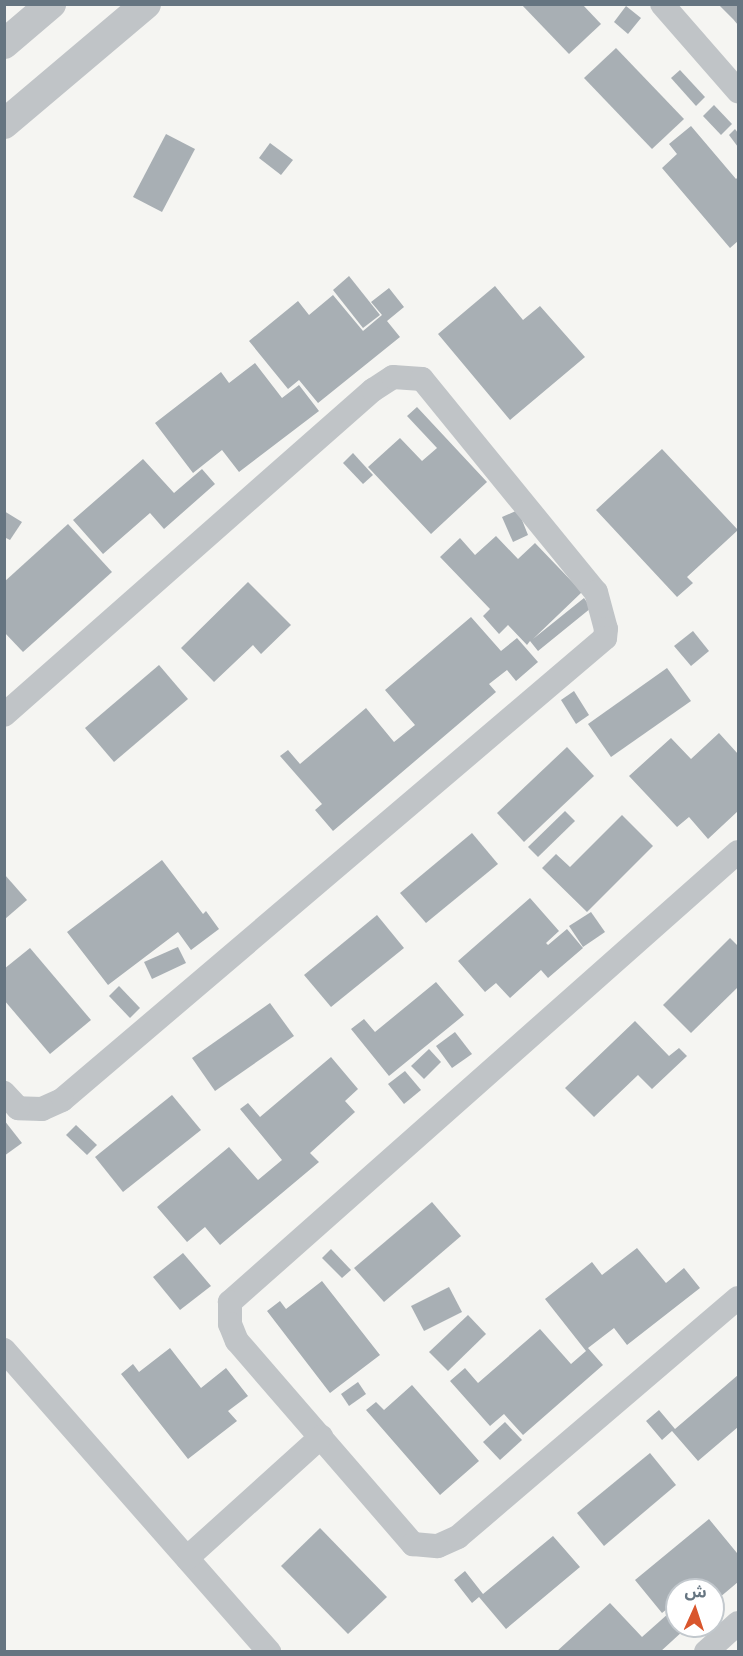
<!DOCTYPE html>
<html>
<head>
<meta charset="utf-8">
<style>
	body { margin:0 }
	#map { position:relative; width:743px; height:1656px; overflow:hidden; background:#f5f5f2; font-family:"Public Sans","Noto Sans Arabic",sans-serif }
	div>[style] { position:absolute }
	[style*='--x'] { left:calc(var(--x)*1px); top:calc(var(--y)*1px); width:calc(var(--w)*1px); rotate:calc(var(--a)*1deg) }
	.building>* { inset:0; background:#a8afb4 }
	.minor>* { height:24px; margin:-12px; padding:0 12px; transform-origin:12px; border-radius:12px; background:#c0c4c7 }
	.tertiary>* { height:30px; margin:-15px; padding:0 15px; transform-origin:15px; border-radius:15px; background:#c0c4c7 }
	span { translate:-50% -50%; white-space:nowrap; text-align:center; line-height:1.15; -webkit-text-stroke:6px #fff; paint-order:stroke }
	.frame { position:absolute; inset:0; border:6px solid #667581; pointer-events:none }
	.north { position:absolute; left:665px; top:1578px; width:60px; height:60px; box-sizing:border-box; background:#fff; border:2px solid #c2c8cd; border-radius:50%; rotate:3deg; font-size:16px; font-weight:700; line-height:24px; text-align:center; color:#667581 }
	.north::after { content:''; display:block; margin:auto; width:21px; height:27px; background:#d9562d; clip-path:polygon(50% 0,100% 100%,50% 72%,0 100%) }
</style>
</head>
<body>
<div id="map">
	<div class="building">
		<div style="clip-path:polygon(521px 4px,582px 4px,601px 24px,569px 54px)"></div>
		<div style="clip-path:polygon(718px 4px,738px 4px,738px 25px,733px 19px)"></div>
		<div style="clip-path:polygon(626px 6px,641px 18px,628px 34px,614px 22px)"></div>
		<div style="clip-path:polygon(616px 48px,684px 119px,652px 149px,584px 78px)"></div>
		<div style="clip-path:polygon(680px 70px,705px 97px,696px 106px,671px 78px)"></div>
		<div style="clip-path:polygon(714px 105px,732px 124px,721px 135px,703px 116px)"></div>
		<div style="clip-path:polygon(691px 126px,736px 179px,738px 177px,738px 241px,730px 248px,662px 168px,677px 154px,669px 144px)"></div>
		<div style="clip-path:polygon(735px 129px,738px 133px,738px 147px,729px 135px)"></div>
		<div style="clip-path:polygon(166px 134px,195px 149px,162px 212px,133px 197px)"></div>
		<div style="clip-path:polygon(270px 143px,293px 160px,281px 175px,259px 158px)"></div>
		<div style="clip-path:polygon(349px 276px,380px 315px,363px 328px,333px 290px)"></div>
		<div style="clip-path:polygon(495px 286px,523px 320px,540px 306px,585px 357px,510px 420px,438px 334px)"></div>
		<div style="clip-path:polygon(389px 288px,404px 307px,387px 321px,400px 337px,318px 403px,299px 380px,288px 389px,249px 341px,298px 301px,309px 315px,333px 295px,363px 331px,382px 315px,371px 302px)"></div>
		<div style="clip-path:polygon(255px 363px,282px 398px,299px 385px,319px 411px,239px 472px,222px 450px,193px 473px,155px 423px,221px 372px,229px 383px)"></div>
		<div style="clip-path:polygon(417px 407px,487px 482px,431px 534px,368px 467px,400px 438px,422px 461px,437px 448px,407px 416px)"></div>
		<div style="clip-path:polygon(662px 449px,738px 530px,687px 577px,693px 583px,677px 597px,596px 510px)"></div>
		<div style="clip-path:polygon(353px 453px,373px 475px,363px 484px,343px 463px)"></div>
		<div style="clip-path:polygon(143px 459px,174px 493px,202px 469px,215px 484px,164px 529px,150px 513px,103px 554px,73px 520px)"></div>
		<div style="clip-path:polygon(518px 510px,528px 535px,513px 542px,502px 517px)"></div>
		<div style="clip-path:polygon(4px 511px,22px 522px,10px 540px,4px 537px)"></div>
		<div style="clip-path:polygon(68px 524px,112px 572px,23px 652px,4px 632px,4px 582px)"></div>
		<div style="clip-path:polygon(496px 536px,518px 559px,535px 543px,582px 592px,533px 639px,584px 598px,591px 608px,538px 651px,530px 641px,527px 645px,508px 625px,499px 634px,483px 616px,490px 609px,440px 557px,460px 538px,475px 555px)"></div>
		<div style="clip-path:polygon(248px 582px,291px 625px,261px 654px,253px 645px,214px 682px,181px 648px)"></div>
		<div style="clip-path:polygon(471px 617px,501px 651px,517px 638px,538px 662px,516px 681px,507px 670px,489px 684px,496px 692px,333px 831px,315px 810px,322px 804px,280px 756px,288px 750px,300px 764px,366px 708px,394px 742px,415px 725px,385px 690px)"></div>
		<div style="clip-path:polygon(693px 631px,709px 651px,691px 666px,674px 646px)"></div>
		<div style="clip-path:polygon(159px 665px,188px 699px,114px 762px,85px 728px)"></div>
		<div style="clip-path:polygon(667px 668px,691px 701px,611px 757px,588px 724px)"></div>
		<div style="clip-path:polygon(574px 691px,589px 715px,576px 724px,561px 700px)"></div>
		<div style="clip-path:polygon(719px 733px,738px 754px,738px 811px,708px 839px,689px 817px,677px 827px,629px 776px,671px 738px,691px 759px)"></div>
		<div style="clip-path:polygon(567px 747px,594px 776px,524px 842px,497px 813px)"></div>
		<div style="clip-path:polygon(565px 811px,575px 821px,538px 857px,528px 847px)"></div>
		<div style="clip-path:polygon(622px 815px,653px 846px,587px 912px,542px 868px,556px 854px,570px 867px)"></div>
		<div style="clip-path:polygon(472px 833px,498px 864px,426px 923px,400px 893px)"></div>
		<div style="clip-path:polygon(162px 860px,203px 914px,206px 911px,219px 929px,191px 950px,178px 932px,108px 985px,67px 932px)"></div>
		<div style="clip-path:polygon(5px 875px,27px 900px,5px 919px)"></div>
		<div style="clip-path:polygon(530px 898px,559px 931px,546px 943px,548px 945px,567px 929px,583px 948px,548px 978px,541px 970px,510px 998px,496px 983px,485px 992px,458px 961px)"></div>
		<div style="clip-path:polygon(591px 912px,605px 932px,583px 947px,569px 926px)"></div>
		<div style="clip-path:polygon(377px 915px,404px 948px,331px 1007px,304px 975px)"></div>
		<div style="clip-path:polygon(730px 938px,738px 946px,738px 987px,691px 1033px,663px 1005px)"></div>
		<div style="clip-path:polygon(178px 947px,186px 963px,152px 979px,144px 962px)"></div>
		<div style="clip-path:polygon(30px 948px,91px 1020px,50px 1054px,4px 1000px,4px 969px)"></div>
		<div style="clip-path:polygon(436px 982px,464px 1015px,389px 1076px,351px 1029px,364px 1019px,375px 1032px)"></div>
		<div style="clip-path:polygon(119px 986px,140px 1008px,130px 1018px,109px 996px)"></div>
		<div style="clip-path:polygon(270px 1003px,294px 1036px,215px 1091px,192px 1058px)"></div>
		<div style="clip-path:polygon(635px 1021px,669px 1056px,679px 1048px,687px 1056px,652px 1089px,638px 1075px,594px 1117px,565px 1088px)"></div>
		<div style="clip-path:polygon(455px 1032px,472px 1054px,452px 1068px,436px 1046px)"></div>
		<div style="clip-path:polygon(429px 1049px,441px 1062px,424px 1079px,411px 1066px)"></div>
		<div style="clip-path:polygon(331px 1057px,358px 1089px,345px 1101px,355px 1112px,310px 1153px,319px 1162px,220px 1245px,205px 1227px,187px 1242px,157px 1207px,229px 1147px,258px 1180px,282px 1160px,240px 1109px,248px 1103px,260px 1117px)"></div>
		<div style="clip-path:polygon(405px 1071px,421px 1090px,404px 1104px,388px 1084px)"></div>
		<div style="clip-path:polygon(172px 1095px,201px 1130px,123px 1192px,95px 1157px)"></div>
		<div style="clip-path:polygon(4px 1120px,22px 1143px,4px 1156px)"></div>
		<div style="clip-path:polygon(76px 1125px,97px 1145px,87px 1155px,66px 1135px)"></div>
		<div style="clip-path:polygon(432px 1202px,461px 1236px,384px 1302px,354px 1268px)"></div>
		<div style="clip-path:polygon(637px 1248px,666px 1283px,684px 1268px,700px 1288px,627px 1345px,614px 1328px,588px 1348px,603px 1365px,523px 1435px,504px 1414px,490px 1426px,450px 1381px,465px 1368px,478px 1383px,540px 1329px,571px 1364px,586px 1351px,545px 1299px,592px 1262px,602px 1275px)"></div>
		<div style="clip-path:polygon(331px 1249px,351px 1270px,342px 1278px,322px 1258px)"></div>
		<div style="clip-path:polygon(183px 1253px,211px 1286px,180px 1310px,153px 1277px)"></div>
		<div style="clip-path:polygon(322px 1281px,380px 1355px,330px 1393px,267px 1311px,280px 1301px,286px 1309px)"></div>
		<div style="clip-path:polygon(449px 1287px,462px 1312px,424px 1331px,411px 1306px)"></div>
		<div style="clip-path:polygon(468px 1315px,486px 1334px,448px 1371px,429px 1352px)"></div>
		<div style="clip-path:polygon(170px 1348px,201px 1388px,226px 1368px,248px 1396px,228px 1411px,237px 1421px,188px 1459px,121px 1374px,133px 1364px,139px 1372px)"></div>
		<div style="clip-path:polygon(738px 1375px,738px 1427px,698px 1461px,672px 1431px,662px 1440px,646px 1421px,659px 1410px,675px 1429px)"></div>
		<div style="clip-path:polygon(358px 1382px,366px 1394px,349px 1406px,341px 1394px)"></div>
		<div style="clip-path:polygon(412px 1385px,479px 1461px,440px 1495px,366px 1410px,376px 1402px,384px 1410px)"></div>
		<div style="clip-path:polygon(505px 1422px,522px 1440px,500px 1460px,483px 1442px)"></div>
		<div style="clip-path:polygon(650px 1453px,676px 1485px,604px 1546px,577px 1513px)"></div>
		<div style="clip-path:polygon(709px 1519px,737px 1553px,738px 1552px,738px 1582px,713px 1603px,713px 1590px,677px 1590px,677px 1611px,672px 1605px,662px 1613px,635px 1580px)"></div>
		<div style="clip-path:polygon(320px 1528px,387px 1597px,348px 1634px,281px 1566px)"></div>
		<div style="clip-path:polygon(553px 1536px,580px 1567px,506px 1629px,479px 1597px,472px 1603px,454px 1580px,465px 1571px,483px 1594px)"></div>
		<div style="clip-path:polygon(610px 1603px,642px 1637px,669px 1613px,677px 1626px,684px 1630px,660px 1652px,556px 1652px)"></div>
	</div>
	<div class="minor">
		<div style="--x:662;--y:4;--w:116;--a:48.9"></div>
		<div style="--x:4;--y:715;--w:492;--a:-41.4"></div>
		<div style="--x:373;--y:390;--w:24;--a:-33"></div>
		<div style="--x:393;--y:377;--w:29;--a:4"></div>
		<div style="--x:422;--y:379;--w:275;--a:50.8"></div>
		<div style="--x:596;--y:592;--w:38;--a:75"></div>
		<div style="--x:606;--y:629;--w:9;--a:96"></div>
		<div style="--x:605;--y:638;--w:713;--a:139.61"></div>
		<div style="--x:62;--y:1100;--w:22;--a:156"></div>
		<div style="--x:42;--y:1109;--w:24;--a:-178"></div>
		<div style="--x:18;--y:1108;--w:21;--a:-133"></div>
		<div style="--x:738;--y:852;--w:679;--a:138.46"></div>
		<div style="--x:230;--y:1302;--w:22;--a:90"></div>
		<div style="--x:230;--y:1324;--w:18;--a:68"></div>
		<div style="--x:237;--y:1341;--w:269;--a:49.1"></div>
		<div style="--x:413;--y:1544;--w:25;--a:5"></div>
		<div style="--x:438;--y:1546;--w:22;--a:-24"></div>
		<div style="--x:458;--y:1537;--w:368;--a:-40.5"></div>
		<div style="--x:4;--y:1350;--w:402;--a:48.7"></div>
		<div style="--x:187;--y:1558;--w:181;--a:-42.1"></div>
		<div style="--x:706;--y:1652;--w:43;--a:-42.2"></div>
	</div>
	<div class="tertiary">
		<div style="--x:4;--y:44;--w:62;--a:-40.4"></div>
		<div style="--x:4;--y:124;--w:186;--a:-40.2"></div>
	</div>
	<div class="frame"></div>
	<div class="north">ش</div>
</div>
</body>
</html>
